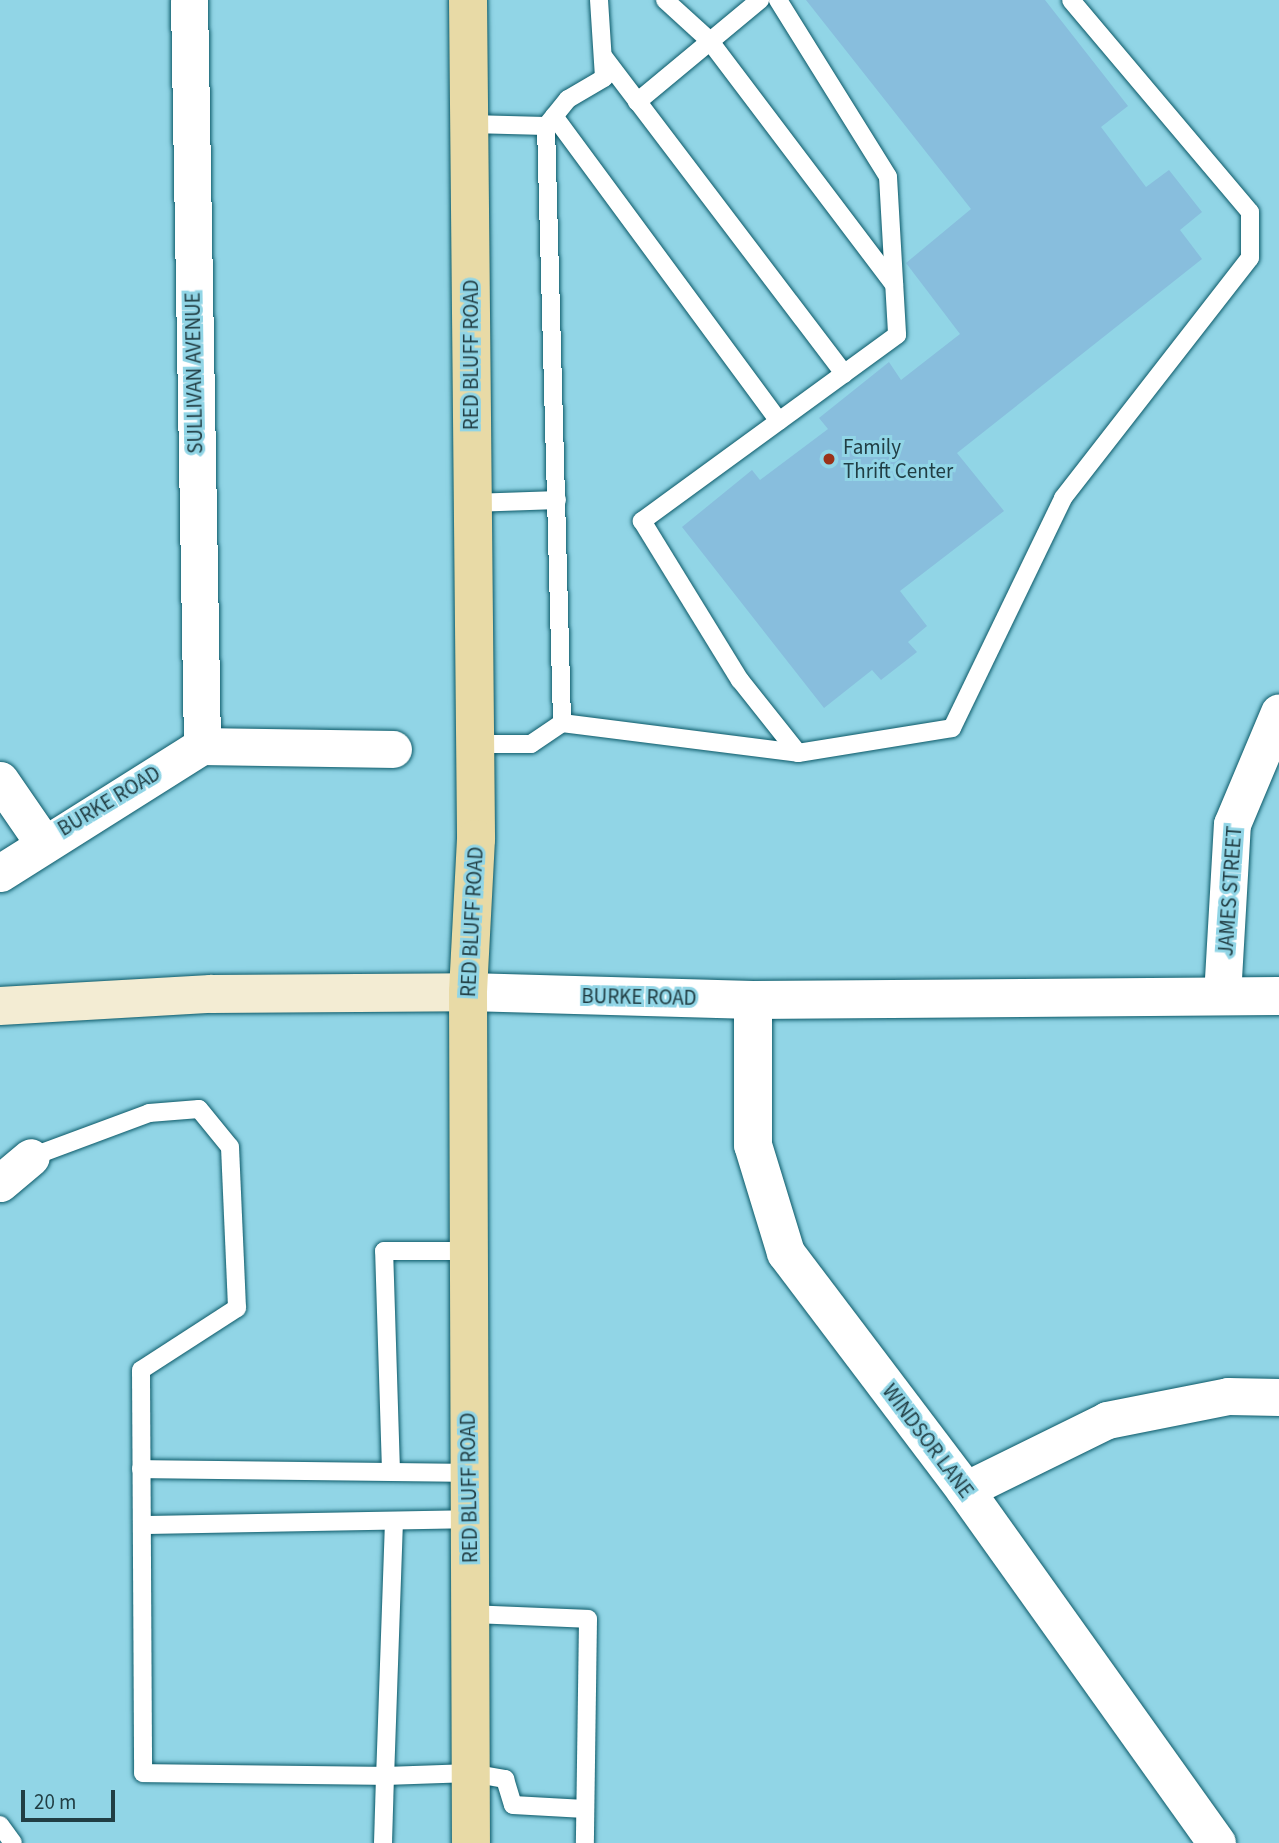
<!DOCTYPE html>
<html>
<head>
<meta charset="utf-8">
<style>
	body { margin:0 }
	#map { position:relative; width:1279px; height:1843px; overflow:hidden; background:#91d5e6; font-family:"Source Sans 3",sans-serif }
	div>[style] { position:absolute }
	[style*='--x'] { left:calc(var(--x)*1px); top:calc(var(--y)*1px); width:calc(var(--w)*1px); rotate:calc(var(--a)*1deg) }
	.building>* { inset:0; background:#88bedd }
	.roads { filter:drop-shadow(0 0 2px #0b5968) drop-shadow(0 0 2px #0b5968) }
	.service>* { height:18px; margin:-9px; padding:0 9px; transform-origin:9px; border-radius:9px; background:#fff }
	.minor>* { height:37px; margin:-18.5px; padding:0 18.5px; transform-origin:18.5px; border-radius:18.5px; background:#fff }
	.tertiary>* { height:38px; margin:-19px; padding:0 19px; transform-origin:19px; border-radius:19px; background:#fff }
	.secondary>* { height:38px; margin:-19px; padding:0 19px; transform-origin:19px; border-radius:19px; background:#f3ecd3 }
	.primary>* { height:38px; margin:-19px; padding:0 19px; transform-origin:19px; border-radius:19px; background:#e8daa6 }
	.dots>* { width:19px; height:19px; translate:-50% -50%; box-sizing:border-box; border:4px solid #91d5e6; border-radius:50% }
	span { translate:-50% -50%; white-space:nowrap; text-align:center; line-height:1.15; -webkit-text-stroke:6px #91d5e6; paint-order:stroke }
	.street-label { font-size:21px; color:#213e44 }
	.poi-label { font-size:21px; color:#213e44 }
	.left { translate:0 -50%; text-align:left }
	.scale { position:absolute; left:21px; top:1790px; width:94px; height:32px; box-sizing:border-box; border:4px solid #213e44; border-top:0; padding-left:9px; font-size:21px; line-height:24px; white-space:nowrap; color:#213e44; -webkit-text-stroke:5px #91d5e6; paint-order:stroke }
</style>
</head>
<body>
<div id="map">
	<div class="building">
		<div style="clip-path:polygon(806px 0,1045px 0,1128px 106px,1101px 127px,1146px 187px,1169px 170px,1202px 212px,1180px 230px,1202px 259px,957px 453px,1004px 511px,900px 591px,927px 626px,908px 642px,917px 652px,881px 680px,872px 670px,824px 708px,682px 527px,752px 470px,760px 480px,828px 429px,819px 418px,889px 362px,901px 380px,960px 334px,906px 263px,971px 209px)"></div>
	</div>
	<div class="roads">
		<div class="service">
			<div style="--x:599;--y:0;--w:78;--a:86.3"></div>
			<div style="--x:604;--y:78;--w:42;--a:149.7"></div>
			<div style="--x:568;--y:99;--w:35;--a:129"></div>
			<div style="--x:546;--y:126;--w:597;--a:88.46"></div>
			<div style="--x:562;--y:723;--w:238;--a:7.2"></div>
			<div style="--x:665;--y:0;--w:59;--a:42.3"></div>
			<div style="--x:709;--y:40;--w:307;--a:52.9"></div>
			<div style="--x:778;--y:0;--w:208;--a:58.1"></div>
			<div style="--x:888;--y:177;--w:158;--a:86.7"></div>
			<div style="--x:897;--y:335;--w:316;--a:143.9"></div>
			<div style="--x:642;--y:521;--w:187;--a:58.4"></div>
			<div style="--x:740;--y:680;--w:93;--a:51.5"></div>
			<div style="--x:798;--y:753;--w:156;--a:-9.2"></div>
			<div style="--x:952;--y:728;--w:255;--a:-64.2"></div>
			<div style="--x:1063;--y:498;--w:304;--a:-52.1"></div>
			<div style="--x:1250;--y:258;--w:46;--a:-90"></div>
			<div style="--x:1250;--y:212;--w:277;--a:-130.2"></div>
			<div style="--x:603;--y:56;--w:399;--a:52.8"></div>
			<div style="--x:637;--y:102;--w:160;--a:-39.7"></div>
			<div style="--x:554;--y:116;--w:379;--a:53.6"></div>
			<div style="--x:470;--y:124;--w:76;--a:1.5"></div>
			<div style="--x:473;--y:503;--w:84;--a:-2"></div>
			<div style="--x:475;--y:744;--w:56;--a:0"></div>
			<div style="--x:531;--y:744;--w:37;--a:-34"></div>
			<div style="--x:31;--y:1157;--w:126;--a:-20.4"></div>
			<div style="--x:149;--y:1113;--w:50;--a:-4.6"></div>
			<div style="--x:199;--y:1109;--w:49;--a:50.8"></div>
			<div style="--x:230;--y:1147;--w:161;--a:87.5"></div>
			<div style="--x:237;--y:1308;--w:114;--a:147.1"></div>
			<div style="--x:141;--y:1370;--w:403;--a:89.7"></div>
			<div style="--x:143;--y:1773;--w:242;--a:0.7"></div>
			<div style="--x:385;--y:1776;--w:67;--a:91.7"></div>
			<div style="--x:141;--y:1469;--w:327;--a:0.7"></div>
			<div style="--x:391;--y:1471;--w:220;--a:-91.8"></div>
			<div style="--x:384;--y:1251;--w:85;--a:0"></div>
			<div style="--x:394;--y:1521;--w:255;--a:92"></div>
			<div style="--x:385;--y:1776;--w:86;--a:-2"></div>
			<div style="--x:471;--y:1773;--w:35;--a:10"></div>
			<div style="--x:505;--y:1779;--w:27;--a:73"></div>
			<div style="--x:513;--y:1805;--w:72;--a:3.2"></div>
			<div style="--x:142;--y:1525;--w:328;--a:-1"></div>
			<div style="--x:471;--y:1614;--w:117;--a:2.4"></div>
			<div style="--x:588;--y:1619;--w:224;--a:90.8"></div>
			<div style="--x:0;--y:1825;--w:22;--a:54"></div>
		</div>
		<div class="minor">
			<div style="--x:189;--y:0;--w:746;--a:89"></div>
			<div style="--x:0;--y:780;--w:74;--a:55.5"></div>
			<div style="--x:0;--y:873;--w:239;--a:-32.2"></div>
			<div style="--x:202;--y:746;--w:191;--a:0.9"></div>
			<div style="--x:1222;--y:996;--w:172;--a:-86.7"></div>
			<div style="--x:1232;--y:824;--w:121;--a:-67.2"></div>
			<div style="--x:0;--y:1183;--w:40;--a:-40"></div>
			<div style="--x:965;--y:1490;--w:158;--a:-26.2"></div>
			<div style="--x:1107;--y:1420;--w:123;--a:-11.2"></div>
			<div style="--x:1228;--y:1396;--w:51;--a:1.1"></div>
		</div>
		<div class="tertiary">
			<div style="--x:468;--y:992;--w:285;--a:1.6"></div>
			<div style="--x:753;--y:1000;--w:526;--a:-0.44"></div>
			<div style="--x:753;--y:1000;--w:145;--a:90"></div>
			<div style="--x:753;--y:1145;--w:113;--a:73"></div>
			<div style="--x:786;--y:1253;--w:297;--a:52.9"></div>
			<div style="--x:965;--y:1490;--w:434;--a:54.5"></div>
		</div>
		<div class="secondary">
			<div style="--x:0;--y:1006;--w:211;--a:-3.3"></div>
			<div style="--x:211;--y:994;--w:257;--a:-0.4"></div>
		</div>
		<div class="primary">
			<div style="--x:468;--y:0;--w:839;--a:89.45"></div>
			<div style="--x:476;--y:839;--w:153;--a:93"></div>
			<div style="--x:468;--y:992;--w:851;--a:89.8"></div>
		</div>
	</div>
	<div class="dots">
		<div style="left:829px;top:459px;background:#9a3219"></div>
	</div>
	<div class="street-label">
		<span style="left:471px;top:355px;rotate:-90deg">RED BLUFF ROAD</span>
		<span style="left:194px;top:373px;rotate:-91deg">SULLIVAN AVENUE</span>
		<span style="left:109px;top:801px;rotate:-31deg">BURKE ROAD</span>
		<span style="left:1230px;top:891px;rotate:-86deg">JAMES STREET</span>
		<span style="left:472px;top:922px;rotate:-87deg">RED BLUFF ROAD</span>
		<span style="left:639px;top:997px;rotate:1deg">BURKE ROAD</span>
		<span style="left:928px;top:1441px;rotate:53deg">WINDSOR LANE</span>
		<span style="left:469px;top:1488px;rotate:-91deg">RED BLUFF ROAD</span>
	</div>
	<div class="poi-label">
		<span class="left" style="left:843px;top:459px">Family<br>Thrift Center</span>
	</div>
	<div class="scale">20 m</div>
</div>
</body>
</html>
